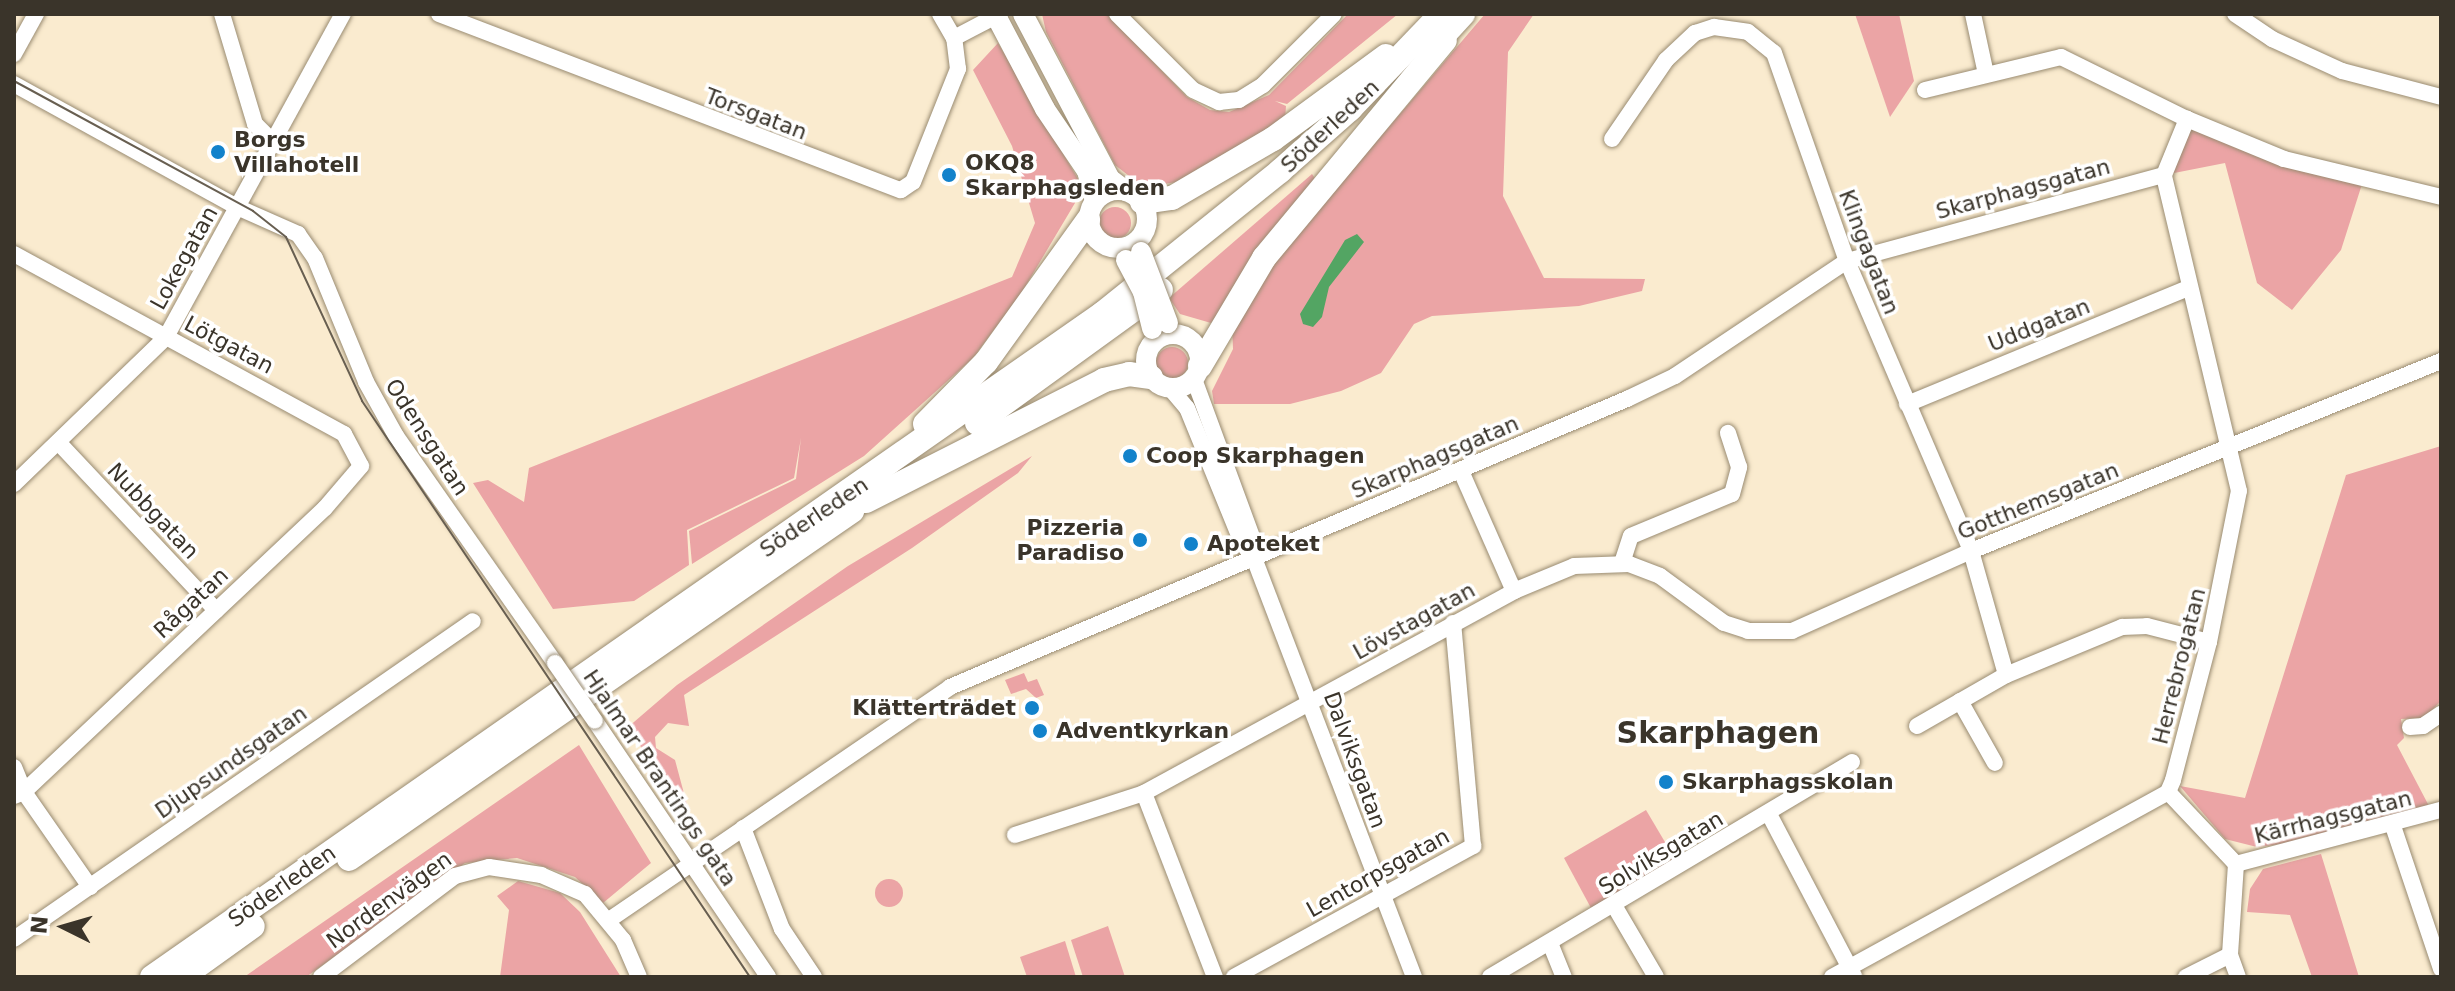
<!DOCTYPE html>
<html>
<head>
<meta charset="utf-8">
<style>
	body { margin:0 }
	#map { position:relative; width:2455px; height:991px; overflow:hidden; background:#faebcf; font-family:"DejaVu Sans",sans-serif }
	div>[style] { position:absolute }
	[style*='--x'] { left:calc(var(--x)*1px); top:calc(var(--y)*1px); width:calc(var(--w)*1px); rotate:calc(var(--a)*1deg) }
	.green>* { inset:0; background:#eba4a5 }
	.round { border-radius:50% }
	.water>* { inset:0; background:#53a563 }
	.roads { filter:drop-shadow(0 0 2px #998b71) drop-shadow(0 0 2px #998b71) }
	.minor>* { height:16px; margin:-8px; padding:0 8px; transform-origin:8px; border-radius:8px; background:#fff }
	.major>* { height:20px; margin:-10px; padding:0 10px; transform-origin:10px; border-radius:10px; background:#fff }
	.major>.ring { margin:-10px; padding:0; box-sizing:content-box; background:none; border:20px solid #fff; border-radius:50% }
	.highway>* { height:24px; margin:-12px; padding:0 12px; transform-origin:12px; border-radius:12px; background:#fff }
	.tram>* { height:2px; margin:-1px; padding:0 1px; transform-origin:1px; border-radius:1px; background:#685f51 }
	.bridges { filter:drop-shadow(0 0 2px #998b71) drop-shadow(0 0 2px #998b71) }
	.minor-bridge>* { height:16px; margin:-8px; padding:0 8px; transform-origin:8px; border-radius:8px; background:#fff }
	.major-bridge>* { height:20px; margin:-10px; padding:0 10px; transform-origin:10px; border-radius:10px; background:#fff }
	.dots>* { width:22px; height:22px; translate:-50% -50%; box-sizing:border-box; border:4px solid #fff; border-radius:50% }
	span { translate:-50% -50%; white-space:nowrap; text-align:center; line-height:1.15; -webkit-text-stroke:7px #fff; paint-order:stroke }
	.street-label { font-size:22px; color:#3a342a }
	.poi-label { font-size:22px; color:#3a342a; font-weight:700 }
	.left { translate:0 -50%; text-align:left }
	.right { translate:-100% -50%; text-align:right }
	.district-label { font-size:30px; color:#3a342a; font-weight:700 }
	.frame { position:absolute; inset:0; border:16px solid #3a342a; pointer-events:none }
	.north { position:absolute; left:24px; top:887px; width:80px; height:80px; -webkit-text-stroke:6px #fff; paint-order:stroke; rotate:275deg; font-size:22px; font-weight:700; line-height:32px; text-align:center; color:#3a342a }
	.north::after { content:''; display:block; margin:auto; width:28px; height:36px; background:#3a342a; clip-path:polygon(50% 0,100% 100%,50% 72%,0 100%) }
</style>
</head>
<body>
<div id="map">
	<div class="green">
		<div style="clip-path:polygon(1042px 14px,1107px 14px,1187px 97px,1210px 110px,1229px 112px,1269px 95px,1348px 14px,1398px 14px,1287px 104px,1275px 101px,1286px 106px,1285px 120px,1177px 182px,1157px 185px,1138px 183px,1115px 165px,1046px 32px)"></div>
		<div style="clip-path:polygon(1485px 14px,1534px 14px,1508px 52px,1503px 196px,1544px 278px,1645px 279px,1642px 291px,1579px 306px,1432px 316px,1414px 324px,1381px 373px,1341px 391px,1290px 404px,1214px 404px,1212px 391px,1233px 349px,1232px 324px,1263px 275px)"></div>
		<div style="clip-path:polygon(1855px 14px,1899px 14px,1914px 81px,1890px 117px)"></div>
		<div style="clip-path:polygon(998px 43px,1078px 179px,1075px 203px,1022px 292px,973px 358px,864px 456px,692px 564px,689px 531px,796px 479px,801px 438px,794px 478px,687px 530px,689px 565px,634px 601px,553px 609px,473px 483px,488px 480px,524px 502px,529px 468px,1012px 277px,1035px 223px,1012px 146px,973px 70px)"></div>
		<div style="clip-path:polygon(2187px 119px,2363px 181px,2341px 250px,2292px 310px,2257px 283px,2225px 163px,2164px 175px)"></div>
		<div style="clip-path:polygon(1312px 174px,1316px 180px,1211px 323px,1180px 314px,1169px 298px)"></div>
		<div class="round" style="left:1099px;top:207px;width:32px;height:32px"></div>
		<div class="round" style="left:1156px;top:347px;width:32px;height:32px"></div>
		<div style="clip-path:polygon(2441px 446px,2441px 701px,2424px 718px,2401px 719px,2404px 738px,2397px 745px,2429px 806px,2298px 842px,2257px 847px,2225px 839px,2180px 786px,2245px 798px,2346px 475px)"></div>
		<div style="clip-path:polygon(1032px 456px,1018px 473px,912px 548px,684px 695px,689px 726px,668px 723px,655px 737px,656px 748px,675px 760px,689px 812px,627px 728px,677px 685px,848px 566px)"></div>
		<div style="clip-path:polygon(1024px 673px,1028px 682px,1037px 679px,1044px 695px,1036px 698px,1026px 689px,1011px 694px,1005px 680px)"></div>
		<div style="clip-path:polygon(579px 745px,651px 863px,603px 903px,575px 877px,517px 858px,465px 863px,306px 977px,244px 977px)"></div>
		<div style="clip-path:polygon(1646px 810px,1675px 859px,1591px 908px,1564px 858px)"></div>
		<div style="clip-path:polygon(2321px 854px,2359px 977px,2312px 977px,2290px 915px,2247px 912px,2250px 889px,2263px 869px)"></div>
		<div class="round" style="left:875px;top:879px;width:28px;height:28px"></div>
		<div style="clip-path:polygon(518px 881px,560px 893px,580px 912px,621px 977px,500px 977px,509px 910px,497px 896px)"></div>
		<div style="clip-path:polygon(1108px 926px,1125px 977px,1083px 977px,1071px 940px)"></div>
		<div style="clip-path:polygon(1065px 941px,1076px 977px,1027px 977px,1020px 957px)"></div>
	</div>
	<div class="water">
		<div style="clip-path:polygon(1357px 234px,1364px 242px,1329px 287px,1322px 317px,1313px 327px,1303px 324px,1300px 314px,1345px 240px)"></div>
	</div>
	<div class="roads">
		<div class="minor">
			<div style="--x:222;--y:14;--w:115;--a:73.3"></div>
			<div style="--x:255;--y:124;--w:24;--a:45"></div>
			<div style="--x:439;--y:14;--w:494;--a:20.9"></div>
			<div style="--x:901;--y:190;--w:14;--a:-34"></div>
			<div style="--x:913;--y:182;--w:122;--a:-68.3"></div>
			<div style="--x:958;--y:69;--w:31;--a:-97"></div>
			<div style="--x:940;--y:14;--w:28;--a:60"></div>
			<div style="--x:954;--y:38;--w:52;--a:-27.6"></div>
			<div style="--x:1117;--y:14;--w:107;--a:45"></div>
			<div style="--x:1193;--y:90;--w:29;--a:25"></div>
			<div style="--x:1219;--y:102;--w:20;--a:-6"></div>
			<div style="--x:1239;--y:100;--w:28;--a:-32"></div>
			<div style="--x:1263;--y:85;--w:100;--a:-45"></div>
			<div style="--x:1973;--y:14;--w:61;--a:77.8"></div>
			<div style="--x:2235;--y:14;--w:45;--a:34"></div>
			<div style="--x:2272;--y:39;--w:77;--a:24.6"></div>
			<div style="--x:2342;--y:71;--w:102;--a:14.7"></div>
			<div style="--x:14;--y:54;--w:46;--a:-61.2"></div>
			<div style="--x:14;--y:84;--w:255;--a:28.9"></div>
			<div style="--x:237;--y:207;--w:67;--a:23.9"></div>
			<div style="--x:298;--y:234;--w:29;--a:55"></div>
			<div style="--x:315;--y:258;--w:134;--a:67.6"></div>
			<div style="--x:366;--y:382;--w:62;--a:60.9"></div>
			<div style="--x:396;--y:436;--w:277;--a:55"></div>
			<div style="--x:1925;--y:90;--w:140;--a:-13.6"></div>
			<div style="--x:2061;--y:57;--w:140;--a:26.2"></div>
			<div style="--x:2187;--y:119;--w:105;--a:22.4"></div>
			<div style="--x:2284;--y:159;--w:162;--a:13.6"></div>
			<div style="--x:1612;--y:139;--w:96;--a:-55.6"></div>
			<div style="--x:1666;--y:60;--w:40;--a:-43"></div>
			<div style="--x:1695;--y:33;--w:20;--a:-18"></div>
			<div style="--x:1714;--y:27;--w:34;--a:8"></div>
			<div style="--x:1748;--y:32;--w:33;--a:39"></div>
			<div style="--x:1774;--y:53;--w:220;--a:70.7"></div>
			<div style="--x:1847;--y:261;--w:315;--a:66.8"></div>
			<div style="--x:1971;--y:551;--w:129;--a:74.2"></div>
			<div style="--x:2164;--y:175;--w:61;--a:-67.7"></div>
			<div style="--x:14;--y:254;--w:376;--a:28.6"></div>
			<div style="--x:344;--y:434;--w:36;--a:62"></div>
			<div style="--x:361;--y:466;--w:55;--a:130.6"></div>
			<div style="--x:325;--y:508;--w:414;--a:136.7"></div>
			<div style="--x:24;--y:792;--w:11;--a:158"></div>
			<div style="--x:1194;--y:379;--w:171;--a:69.8"></div>
			<div style="--x:1253;--y:539;--w:19;--a:87"></div>
			<div style="--x:1170;--y:388;--w:26;--a:50"></div>
			<div style="--x:1187;--y:408;--w:146;--a:67.8"></div>
			<div style="--x:1242;--y:543;--w:19;--a:51"></div>
			<div style="--x:1254;--y:558;--w:449;--a:69.1"></div>
			<div style="--x:1907;--y:404;--w:305;--a:-22.4"></div>
			<div style="--x:58;--y:442;--w:231;--a:46.8"></div>
			<div style="--x:1461;--y:471;--w:131;--a:66.2"></div>
			<div style="--x:14;--y:484;--w:211;--a:-44"></div>
			<div style="--x:166;--y:337;--w:368;--a:-61.3"></div>
			<div style="--x:1622;--y:563;--w:28;--a:-72"></div>
			<div style="--x:1631;--y:536;--w:109;--a:-22.6"></div>
			<div style="--x:1732;--y:494;--w:28;--a:-75"></div>
			<div style="--x:1739;--y:467;--w:36;--a:-108"></div>
			<div style="--x:1960;--y:701;--w:71;--a:60.6"></div>
			<div style="--x:595;--y:721;--w:309;--a:55.9"></div>
			<div style="--x:1917;--y:726;--w:103;--a:-29.8"></div>
			<div style="--x:2006;--y:675;--w:126;--a:-22.5"></div>
			<div style="--x:2122;--y:627;--w:25;--a:-2"></div>
			<div style="--x:2147;--y:626;--w:64;--a:14.5"></div>
			<div style="--x:2410;--y:727;--w:13;--a:-4"></div>
			<div style="--x:2423;--y:726;--w:22;--a:-34"></div>
			<div style="--x:14;--y:767;--w:27;--a:68"></div>
			<div style="--x:24;--y:792;--w:116;--a:55.2"></div>
			<div style="--x:2168;--y:792;--w:99;--a:46.6"></div>
			<div style="--x:2236;--y:864;--w:91;--a:93.8"></div>
			<div style="--x:2230;--y:955;--w:23;--a:70"></div>
			<div style="--x:1144;--y:793;--w:197;--a:68.9"></div>
			<div style="--x:1769;--y:814;--w:183;--a:62.3"></div>
			<div style="--x:2393;--y:826;--w:151;--a:71.4"></div>
			<div style="--x:743;--y:828;--w:108;--a:68.9"></div>
			<div style="--x:782;--y:929;--w:58;--a:56.3"></div>
			<div style="--x:1015;--y:835;--w:136;--a:-18"></div>
			<div style="--x:1144;--y:793;--w:422;--a:-28.6"></div>
			<div style="--x:1514;--y:591;--w:65;--a:-22.6"></div>
			<div style="--x:1574;--y:566;--w:55;--a:-2.1"></div>
			<div style="--x:1629;--y:564;--w:33;--a:21"></div>
			<div style="--x:1660;--y:576;--w:79;--a:36.3"></div>
			<div style="--x:1724;--y:623;--w:25;--a:18"></div>
			<div style="--x:1748;--y:631;--w:44;--a:0"></div>
			<div style="--x:1792;--y:631;--w:196;--a:-24.1"></div>
			<div style="--x:1971;--y:551;--w:507;--a:-22.01"></div>
			<div style="--x:2236;--y:864;--w:212;--a:-14.8"></div>
			<div style="--x:1615;--y:907;--w:81;--a:59.6"></div>
			<div style="--x:609;--y:920;--w:413;--a:-34.3"></div>
			<div style="--x:950;--y:687;--w:736;--a:-23.05"></div>
			<div style="--x:1627;--y:399;--w:53;--a:-25.6"></div>
			<div style="--x:1675;--y:376;--w:207;--a:-33.8"></div>
			<div style="--x:1847;--y:261;--w:328;--a:-15.2"></div>
			<div style="--x:14;--y:939;--w:558;--a:-34.71"></div>
			<div style="--x:1550;--y:943;--w:37;--a:68"></div>
			<div style="--x:321;--y:977;--w:168;--a:-37"></div>
			<div style="--x:455;--y:876;--w:35;--a:-15"></div>
			<div style="--x:489;--y:867;--w:53;--a:8.7"></div>
			<div style="--x:541;--y:875;--w:48;--a:23.4"></div>
			<div style="--x:585;--y:894;--w:60;--a:50.4"></div>
			<div style="--x:623;--y:940;--w:40;--a:66.6"></div>
			<div style="--x:1234;--y:977;--w:273;--a:-28.7"></div>
			<div style="--x:1473;--y:846;--w:224;--a:-95.1"></div>
			<div style="--x:1490;--y:977;--w:421;--a:-30.7"></div>
			<div style="--x:1832;--y:977;--w:384;--a:-28.8"></div>
			<div style="--x:2168;--y:792;--w:13;--a:-67"></div>
			<div style="--x:2173;--y:780;--w:143;--a:-75.4"></div>
			<div style="--x:2209;--y:642;--w:154;--a:-78.8"></div>
			<div style="--x:2239;--y:491;--w:325;--a:-103.4"></div>
			<div style="--x:2186;--y:977;--w:49;--a:-26.6"></div>
		</div>
		<div class="major">
			<div style="--x:995;--y:14;--w:107;--a:62.2"></div>
			<div style="--x:1045;--y:109;--w:75;--a:55.9"></div>
			<div style="--x:1087;--y:171;--w:30;--a:75"></div>
			<div style="--x:1023;--y:14;--w:187;--a:62.2"></div>
			<div style="--x:1110;--y:179;--w:20;--a:37"></div>
			<div class="ring" style="left:1089px;top:190px;width:38px;height:38px"></div>
			<div class="ring" style="left:1146px;top:334px;width:34px;height:34px"></div>
		</div>
		<div class="highway">
			<div style="--x:1430;--y:50;--w:49;--a:-47.5"></div>
			<div style="--x:1142;--y:202;--w:30;--a:-8"></div>
			<div style="--x:1172;--y:198;--w:117;--a:-30.3"></div>
			<div style="--x:1273;--y:139;--w:140;--a:-36.3"></div>
			<div style="--x:1200;--y:366;--w:126;--a:-59.3"></div>
			<div style="--x:1264;--y:258;--w:283;--a:-50.3"></div>
			<div style="--x:977;--y:423;--w:227;--a:-35.9"></div>
			<div style="--x:925;--y:424;--w:87;--a:-45.5"></div>
			<div style="--x:986;--y:362;--w:175;--a:-54.3"></div>
			<div style="--x:866;--y:501;--w:267;--a:-26.9"></div>
			<div style="--x:1104;--y:380;--w:26;--a:-13"></div>
			<div style="--x:1129;--y:374;--w:22;--a:8"></div>
			<div style="--x:349;--y:859;--w:612;--a:-34.68"></div>
			<div style="--x:152;--y:977;--w:1160;--a:-34.92"></div>
			<div style="--x:1103;--y:313;--w:227;--a:-38.7"></div>
			<div style="--x:1280;--y:171;--w:94;--a:-41.5"></div>
			<div style="--x:1350;--y:109;--w:132;--a:-46.2"></div>
			<div style="--x:182;--y:977;--w:87;--a:-35.7"></div>
		</div>
	</div>
	<div class="tram">
		<div style="--x:14;--y:81;--w:272;--a:28.5"></div>
		<div style="--x:253;--y:211;--w:42;--a:38.2"></div>
		<div style="--x:286;--y:237;--w:181;--a:65.1"></div>
		<div style="--x:362;--y:401;--w:694;--a:56.04"></div>
	</div>
	<div class="bridges">
		<div class="minor-bridge">
			<div style="--x:555;--y:663;--w:70;--a:55.4"></div>
		</div>
		<div class="major-bridge">
			<div style="--x:1141;--y:252;--w:76;--a:69.2"></div>
			<div style="--x:1126;--y:260;--w:36;--a:62"></div>
			<div style="--x:1143;--y:292;--w:38;--a:76"></div>
		</div>
	</div>
	<div class="dots">
		<div style="left:218px;top:152px;background:#1282cb"></div>
		<div style="left:949px;top:175px;background:#1282cb"></div>
		<div style="left:1130px;top:456px;background:#1282cb"></div>
		<div style="left:1140px;top:540px;background:#1282cb"></div>
		<div style="left:1191px;top:544px;background:#1282cb"></div>
		<div style="left:1032px;top:708px;background:#1282cb"></div>
		<div style="left:1040px;top:731px;background:#1282cb"></div>
		<div style="left:1666px;top:782px;background:#1282cb"></div>
	</div>
	<div class="street-label">
		<span style="left:756px;top:114px;rotate:21deg">Torsgatan</span>
		<span style="left:1330px;top:126px;rotate:-43deg">Söderleden</span>
		<span style="left:2023px;top:189px;rotate:-15deg">Skarphagsgatan</span>
		<span style="left:1869px;top:252px;rotate:69deg">Klingagatan</span>
		<span style="left:184px;top:258px;rotate:-61deg">Lokegatan</span>
		<span style="left:2039px;top:325px;rotate:-22deg">Uddgatan</span>
		<span style="left:229px;top:345px;rotate:28deg">Lötgatan</span>
		<span style="left:427px;top:437px;rotate:57deg">Odensgatan</span>
		<span style="left:1435px;top:457px;rotate:-23deg">Skarphagsgatan</span>
		<span style="left:2038px;top:501px;rotate:-22deg">Gotthemsgatan</span>
		<span style="left:153px;top:511px;rotate:47deg">Nubbgatan</span>
		<span style="left:814px;top:517px;rotate:-34deg">Söderleden</span>
		<span style="left:191px;top:603px;rotate:-43deg">Rågatan</span>
		<span style="left:1414px;top:621px;rotate:-29deg">Lövstagatan</span>
		<span style="left:2179px;top:666px;rotate:-76deg">Herrebrogatan</span>
		<span style="left:1355px;top:760px;rotate:70deg">Dalviksgatan</span>
		<span style="left:231px;top:762px;rotate:-35deg">Djupsundsgatan</span>
		<span style="left:660px;top:778px;rotate:56deg">Hjalmar Brantings gata</span>
		<span style="left:2333px;top:817px;rotate:-14deg">Kärrhagsgatan</span>
		<span style="left:1661px;top:853px;rotate:-31deg">Solviksgatan</span>
		<span style="left:1378px;top:873px;rotate:-29deg">Lentorpsgatan</span>
		<span style="left:282px;top:886px;rotate:-35deg">Söderleden</span>
		<span style="left:389px;top:900px;rotate:-36deg">Nordenvägen</span>
	</div>
	<div class="poi-label">
		<span class="left" style="left:234px;top:152px">Borgs<br>Villahotell</span>
		<span class="left" style="left:965px;top:175px">OKQ8<br>Skarphagsleden</span>
		<span class="left" style="left:1146px;top:456px">Coop Skarphagen</span>
		<span class="right" style="left:1124px;top:540px">Pizzeria<br>Paradiso</span>
		<span class="left" style="left:1207px;top:544px">Apoteket</span>
		<span class="right" style="left:1016px;top:708px">Klätterträdet</span>
		<span class="left" style="left:1056px;top:731px">Adventkyrkan</span>
		<span class="left" style="left:1682px;top:782px">Skarphagsskolan</span>
	</div>
	<div class="district-label">
		<span style="left:1718px;top:733px">Skarphagen</span>
	</div>
	<div class="frame"></div>
	<div class="north">N</div>
</div>
</body>
</html>
